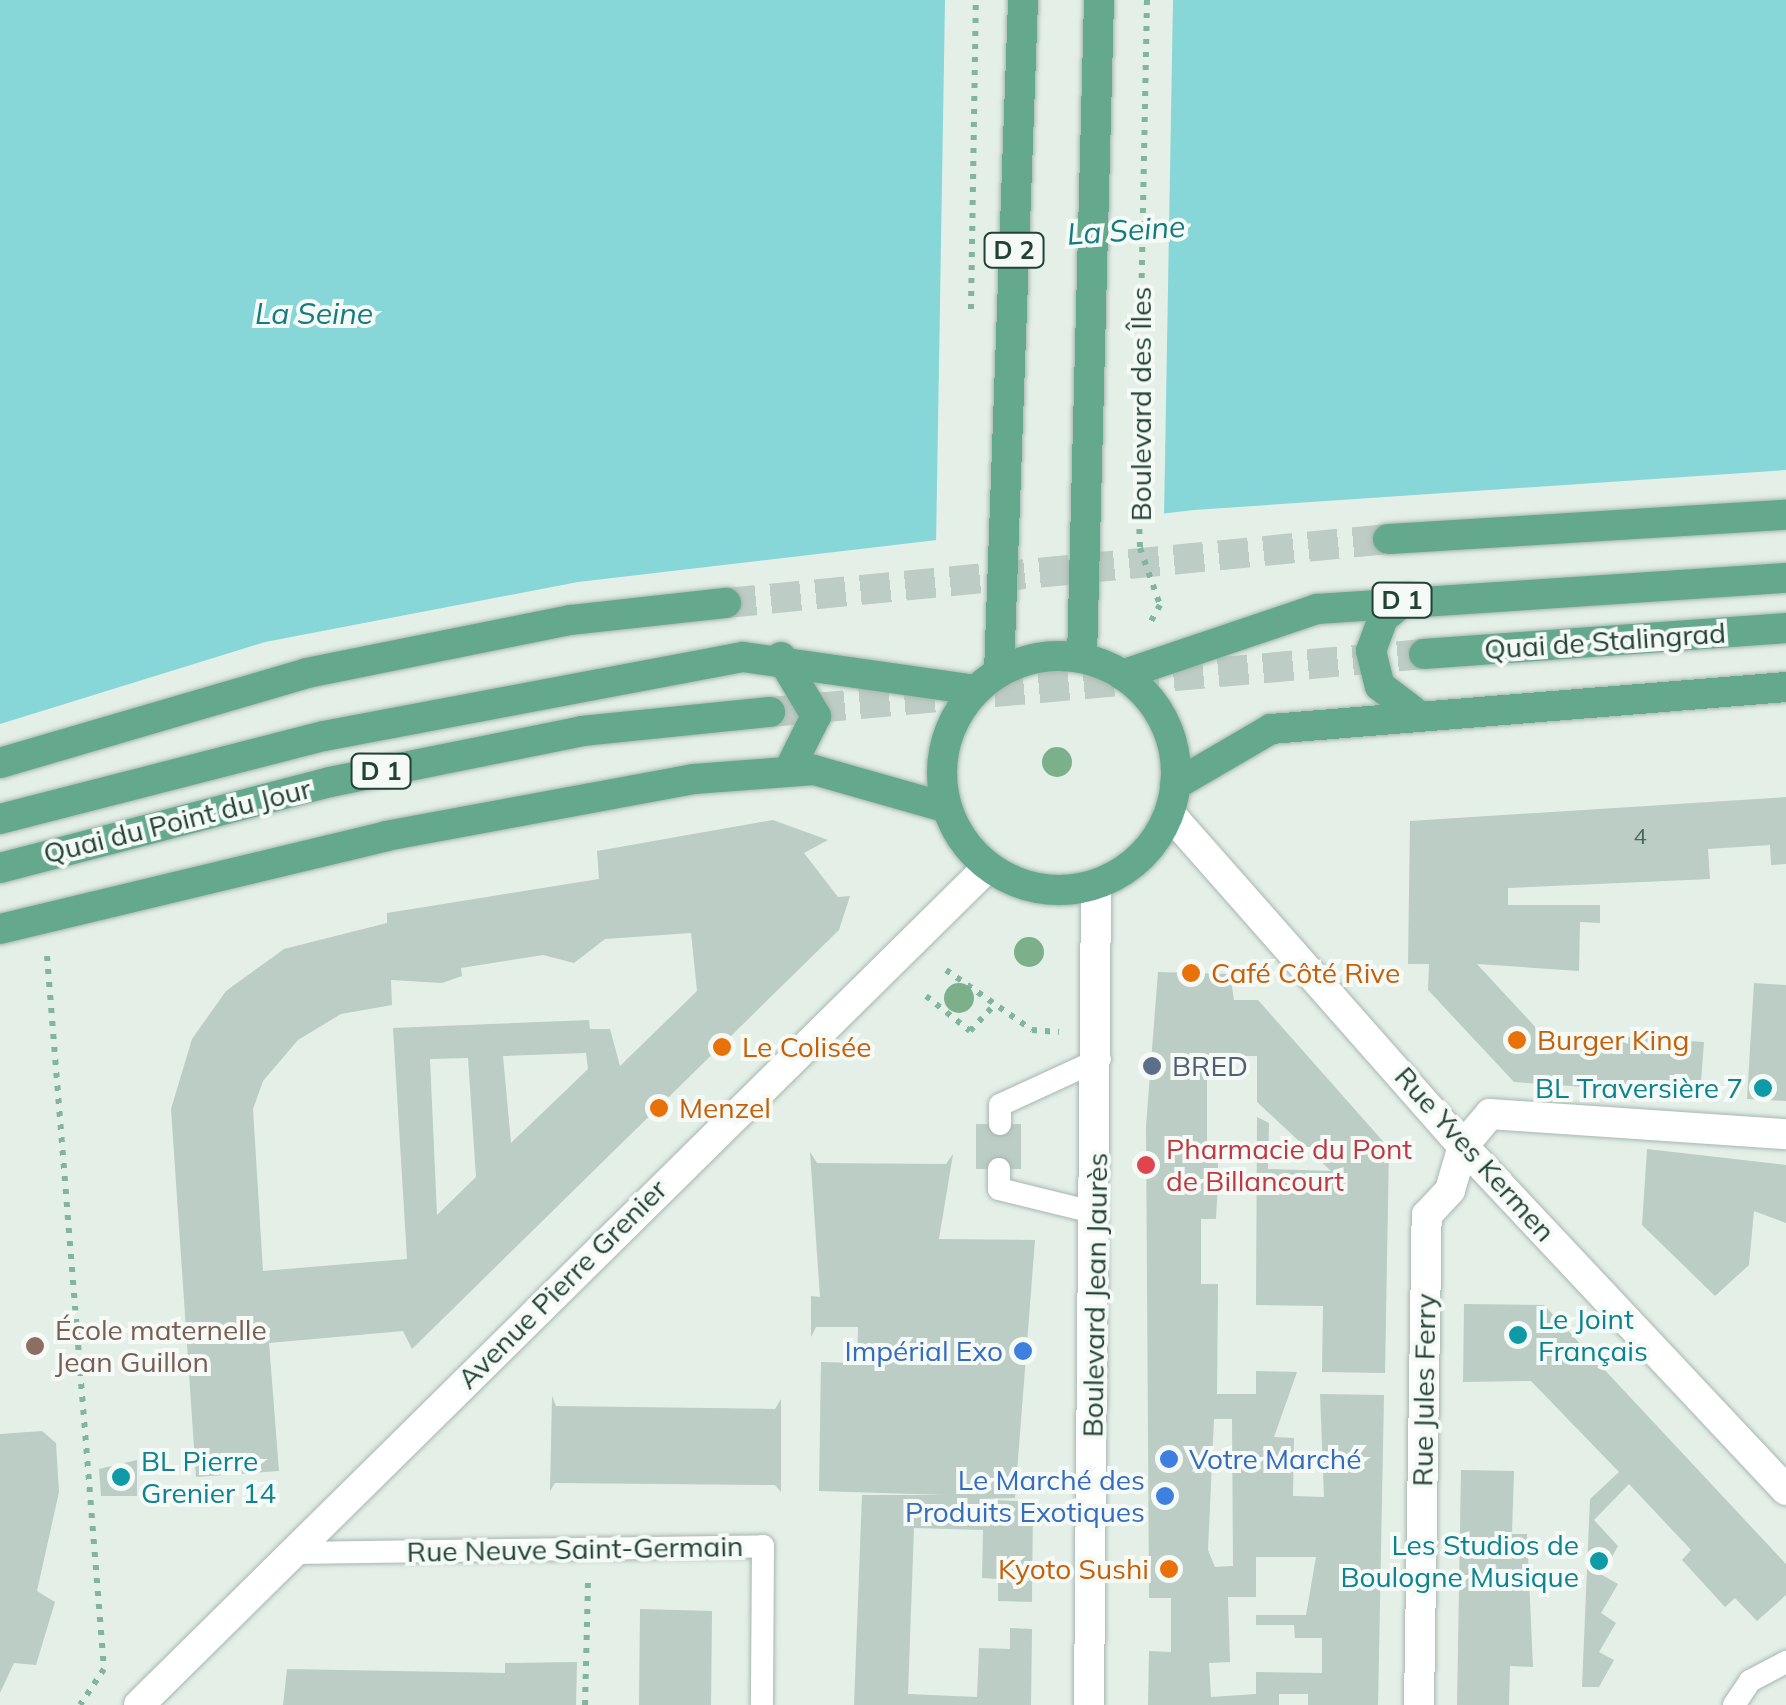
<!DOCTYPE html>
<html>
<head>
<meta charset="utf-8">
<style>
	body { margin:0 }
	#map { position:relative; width:1786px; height:1705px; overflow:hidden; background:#e4efe8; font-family:Mulish,sans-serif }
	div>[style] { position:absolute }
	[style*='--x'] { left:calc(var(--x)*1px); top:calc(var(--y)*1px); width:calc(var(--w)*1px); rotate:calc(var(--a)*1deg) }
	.water>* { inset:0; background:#87d6d8 }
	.pier>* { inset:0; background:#e4efe8 }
	.building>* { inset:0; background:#bbcdc4 }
	.primary-tunnel>* { height:30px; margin-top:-15px; transform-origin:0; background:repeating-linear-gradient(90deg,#bdccc4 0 30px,transparent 0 45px) }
	.path>* { height:6px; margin-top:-3px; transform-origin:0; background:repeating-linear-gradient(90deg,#81b59e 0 5px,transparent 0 13px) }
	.roads { filter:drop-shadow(0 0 2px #a6b8af) drop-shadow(0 0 2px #a6b8af) }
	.lane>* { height:22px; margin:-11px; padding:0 11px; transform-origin:11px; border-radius:11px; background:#fff }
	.street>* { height:30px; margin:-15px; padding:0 15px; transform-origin:15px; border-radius:15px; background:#fff }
	.secondary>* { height:30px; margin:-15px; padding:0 15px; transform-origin:15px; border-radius:15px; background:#fff }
	.primary>* { height:30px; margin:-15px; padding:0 15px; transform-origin:15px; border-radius:15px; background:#64a88e }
	.primary>.ring { margin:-15px; padding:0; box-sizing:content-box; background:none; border:30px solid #64a88e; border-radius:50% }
	.trees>* { width:30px; height:30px; margin:-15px; border-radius:50%; background:#7cb08a }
	.dots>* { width:28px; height:28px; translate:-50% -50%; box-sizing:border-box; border:5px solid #f5faf7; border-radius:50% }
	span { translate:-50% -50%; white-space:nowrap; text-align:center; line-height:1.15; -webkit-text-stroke:8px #f5faf7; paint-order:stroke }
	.number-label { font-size:22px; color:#486559 }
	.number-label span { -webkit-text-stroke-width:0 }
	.shield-label span { padding:2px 8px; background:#f5faf7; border:2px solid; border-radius:8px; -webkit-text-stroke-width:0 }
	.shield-label { font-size:25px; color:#214235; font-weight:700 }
	.street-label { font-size:28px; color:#214235 }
	.food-label { font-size:28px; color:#c56008 }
	.left { translate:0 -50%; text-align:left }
	.right { translate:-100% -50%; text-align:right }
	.service-label { font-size:28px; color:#4e5e75 }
	.culture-label { font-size:28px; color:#0d838f }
	.health-label { font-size:28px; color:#be3a42 }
	.education-label { font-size:28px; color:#785e54 }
	.shop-label { font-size:28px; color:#366cbe }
	.water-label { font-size:30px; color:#147b7f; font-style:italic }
</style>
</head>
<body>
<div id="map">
	<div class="water">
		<div style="clip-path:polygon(0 0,1786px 0,1786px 470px,1194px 510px,578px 582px,265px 642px,0 724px)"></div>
	</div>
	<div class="pier">
		<div style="clip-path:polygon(945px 0,1173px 0,1164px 519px,936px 545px)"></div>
	</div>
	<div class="building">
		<div style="clip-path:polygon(1786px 797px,1786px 864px,1771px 865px,1770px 845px,1708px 849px,1710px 879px,1508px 888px,1508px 905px,1600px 905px,1600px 923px,1580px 922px,1579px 971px,1477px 964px,1539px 1031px,1704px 1042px,1700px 1095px,1514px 1082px,1428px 990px,1429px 964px,1408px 964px,1410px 821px)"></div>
		<div style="clip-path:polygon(evenodd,773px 820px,828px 840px,804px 853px,838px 897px,850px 896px,839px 930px,412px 1349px,403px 1331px,269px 1343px,279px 1471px,196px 1477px,171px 1109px,192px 1039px,226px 991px,284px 949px,387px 923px,387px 913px,599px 879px,597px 851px,773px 820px,691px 933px,697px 991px,620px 1066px,610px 1029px,590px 1029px,589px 1020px,393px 1028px,407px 1259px,263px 1271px,253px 1109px,263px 1081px,298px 1040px,341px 1014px,392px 1005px,391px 980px,442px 983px,462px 976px,461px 968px,543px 955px,574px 963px,605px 939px,691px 933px,773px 820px,586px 1053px,588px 1069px,511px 1143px,503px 1056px,586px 1053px,773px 820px,468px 1058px,476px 1177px,437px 1215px,430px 1059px,468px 1058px)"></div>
		<div style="clip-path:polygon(evenodd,1158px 972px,1230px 974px,1234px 1000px,1258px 1000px,1389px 1148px,1385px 1373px,1322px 1372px,1323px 1306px,1256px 1305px,1257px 1117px,1269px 1123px,1268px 1169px,1331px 1171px,1257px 1102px,1257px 1056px,1225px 1056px,1207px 1072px,1207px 1154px,1218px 1153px,1218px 1184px,1216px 1219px,1201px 1219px,1201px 1284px,1218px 1284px,1217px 1394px,1256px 1394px,1256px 1371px,1297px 1372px,1274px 1437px,1294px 1438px,1293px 1496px,1324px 1497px,1320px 1394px,1384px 1395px,1378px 1705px,1308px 1705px,1308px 1694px,1279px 1694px,1279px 1705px,1148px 1705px,1149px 1651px,1171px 1652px,1171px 1598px,1149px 1598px,1146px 1126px,1158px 972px,1214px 1419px,1232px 1419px,1233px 1566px,1215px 1567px,1208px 1550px,1214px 1419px,1158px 972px,1256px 1557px,1316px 1557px,1306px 1615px,1256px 1615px,1256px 1625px,1294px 1625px,1295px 1638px,1322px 1638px,1322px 1673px,1256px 1672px,1256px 1694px,1211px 1697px,1209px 1663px,1230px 1662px,1228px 1597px,1256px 1597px,1256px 1557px)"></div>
		<div style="clip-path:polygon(1754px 983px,1786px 985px,1786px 1101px,1747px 1099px)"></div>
		<div style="clip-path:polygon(976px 1124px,1021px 1124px,1021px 1169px,976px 1169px)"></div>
		<div style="clip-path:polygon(1647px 1149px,1786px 1165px,1786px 1223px,1754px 1211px,1749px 1265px,1715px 1296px,1642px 1225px)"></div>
		<div style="clip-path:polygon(810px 1152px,817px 1163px,946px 1164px,953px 1154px,939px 1239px,1035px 1240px,1015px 1498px,978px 1499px,1033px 1502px,1032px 1602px,998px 1601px,998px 1579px,982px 1578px,983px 1530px,914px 1528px,908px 1694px,977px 1697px,979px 1648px,1010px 1649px,1010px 1628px,1032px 1629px,1031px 1705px,854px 1705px,862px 1495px,945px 1495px,819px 1491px,821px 1362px,857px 1363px,858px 1327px,816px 1327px,811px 1337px,811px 1296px,820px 1297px)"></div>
		<div style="clip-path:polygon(1464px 1304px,1544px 1305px,1786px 1564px,1786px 1595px,1757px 1621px,1735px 1598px,1725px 1607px,1682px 1560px,1691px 1550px,1629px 1484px,1594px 1520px,1618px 1546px,1602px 1575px,1618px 1584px,1601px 1613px,1616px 1623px,1599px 1652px,1614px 1660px,1599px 1687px,1582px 1687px,1590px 1499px,1619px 1472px,1531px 1381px,1463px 1382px)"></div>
		<div style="clip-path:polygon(552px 1396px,556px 1406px,775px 1409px,781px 1399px,781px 1492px,775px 1485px,555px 1483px,550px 1491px)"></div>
		<div style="clip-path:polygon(42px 1431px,56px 1443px,59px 1492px,37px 1591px,55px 1602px,36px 1665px,14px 1663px,0 1693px,0 1434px)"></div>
		<div style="clip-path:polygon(137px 1460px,137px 1496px,101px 1496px,99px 1469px)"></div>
		<div style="clip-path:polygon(1461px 1470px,1514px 1471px,1512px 1534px,1527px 1534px,1533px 1667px,1510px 1666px,1509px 1705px,1457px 1705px)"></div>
		<div style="clip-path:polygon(640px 1609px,712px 1611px,711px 1705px,639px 1705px)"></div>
		<div style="clip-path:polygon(288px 1660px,287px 1669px,505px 1673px,505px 1663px,577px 1662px,576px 1705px,283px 1705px)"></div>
	</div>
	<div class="primary-tunnel">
		<div style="--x:726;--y:603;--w:665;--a:-5.52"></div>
		<div style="--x:770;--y:712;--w:657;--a:-5.07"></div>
	</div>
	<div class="path">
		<div style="--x:1147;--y:0;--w:490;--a:91.1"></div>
		<div style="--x:1138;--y:490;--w:58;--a:88"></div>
		<div style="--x:1140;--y:548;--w:60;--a:70.7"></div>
		<div style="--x:1160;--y:605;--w:23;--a:119"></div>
		<div style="--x:971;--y:309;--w:309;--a:-89.1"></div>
		<div style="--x:47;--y:956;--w:715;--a:85.43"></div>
		<div style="--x:104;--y:1669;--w:43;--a:123.7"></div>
		<div style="--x:946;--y:970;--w:105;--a:34.9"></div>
		<div style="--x:1032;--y:1030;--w:27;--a:4"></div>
		<div style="--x:926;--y:996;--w:56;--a:38.5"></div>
		<div style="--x:970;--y:1031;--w:37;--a:-47"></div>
		<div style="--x:585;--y:1705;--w:124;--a:-88.6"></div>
	</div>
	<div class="roads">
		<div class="lane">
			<div style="--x:1000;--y:1124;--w:19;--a:-90"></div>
			<div style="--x:1000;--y:1105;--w:110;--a:-24.7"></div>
			<div style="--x:999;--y:1169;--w:20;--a:90"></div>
			<div style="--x:999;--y:1189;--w:101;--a:13.8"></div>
			<div style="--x:288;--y:1553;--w:475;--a:-0.8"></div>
			<div style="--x:763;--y:1546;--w:159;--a:90.4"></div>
			<div style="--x:1734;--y:1705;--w:29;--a:-56"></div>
			<div style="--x:1750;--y:1681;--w:41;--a:-27.8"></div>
		</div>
		<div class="street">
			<div style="--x:1169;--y:813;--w:444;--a:48.6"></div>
			<div style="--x:1463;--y:1146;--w:472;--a:46.8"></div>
			<div style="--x:1419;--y:1705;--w:490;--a:-89.1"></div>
			<div style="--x:1427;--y:1215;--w:34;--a:-47"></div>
			<div style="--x:1450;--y:1190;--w:46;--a:-73.5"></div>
			<div style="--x:1463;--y:1146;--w:42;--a:-49.8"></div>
			<div style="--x:1490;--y:1114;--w:297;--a:3.9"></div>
		</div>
		<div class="secondary">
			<div style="--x:139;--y:1705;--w:1193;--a:-44.63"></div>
			<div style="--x:1089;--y:1705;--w:821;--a:-89.51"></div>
		</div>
		<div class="primary">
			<div style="--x:1388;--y:539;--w:399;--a:-3.5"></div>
			<div style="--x:1407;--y:599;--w:31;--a:142"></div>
			<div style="--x:1383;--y:618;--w:35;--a:110"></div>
			<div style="--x:1371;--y:651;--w:36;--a:76"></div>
			<div style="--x:1380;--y:686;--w:41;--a:37.1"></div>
			<div style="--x:1424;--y:654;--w:363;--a:-4.1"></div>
			<div class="ring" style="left:942px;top:656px;width:204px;height:204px"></div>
			<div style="--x:781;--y:657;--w:69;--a:59.3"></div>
			<div style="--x:816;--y:716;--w:60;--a:116.6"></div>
			<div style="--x:1082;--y:658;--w:658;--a:-88.52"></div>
			<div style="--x:999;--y:672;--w:672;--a:-87.95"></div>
			<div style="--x:1122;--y:675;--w:206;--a:-18.7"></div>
			<div style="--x:1317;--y:609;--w:470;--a:-3.8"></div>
			<div style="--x:0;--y:763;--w:320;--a:-16.3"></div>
			<div style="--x:307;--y:673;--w:269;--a:-11.4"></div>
			<div style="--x:571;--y:620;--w:156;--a:-6.3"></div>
			<div style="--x:1175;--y:785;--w:111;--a:-30.3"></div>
			<div style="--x:1271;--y:729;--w:517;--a:-4.66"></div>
			<div style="--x:0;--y:819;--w:334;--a:-14.4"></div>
			<div style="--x:324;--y:736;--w:426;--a:-10.7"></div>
			<div style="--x:743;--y:657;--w:235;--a:8.1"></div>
			<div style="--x:0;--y:868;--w:341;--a:-14.6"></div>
			<div style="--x:330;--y:782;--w:257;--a:-11.4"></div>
			<div style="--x:582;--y:731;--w:189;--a:-5.8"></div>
			<div style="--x:0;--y:929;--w:397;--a:-13.5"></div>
			<div style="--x:386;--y:836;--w:313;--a:-10.5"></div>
			<div style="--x:694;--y:779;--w:120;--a:-4.3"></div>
			<div style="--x:814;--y:770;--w:138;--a:15.9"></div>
		</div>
	</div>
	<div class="trees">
		<div style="left:1057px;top:762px"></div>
		<div style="left:1029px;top:952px"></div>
		<div style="left:959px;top:998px"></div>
	</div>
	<div class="dots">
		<div style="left:1191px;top:973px;background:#e8710a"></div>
		<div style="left:1517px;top:1040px;background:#e8710a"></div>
		<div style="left:722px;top:1047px;background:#e8710a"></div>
		<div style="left:1152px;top:1066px;background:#5c6f8a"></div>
		<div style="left:1763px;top:1088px;background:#0f9aa8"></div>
		<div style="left:659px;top:1108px;background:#e8710a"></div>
		<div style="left:1146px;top:1165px;background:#e0444e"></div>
		<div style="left:1518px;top:1335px;background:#0f9aa8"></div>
		<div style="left:35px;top:1346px;background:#8d6e63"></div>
		<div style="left:1023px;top:1351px;background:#3f7fe0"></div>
		<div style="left:1169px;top:1459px;background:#3f7fe0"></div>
		<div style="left:121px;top:1477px;background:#0f9aa8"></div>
		<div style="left:1165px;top:1496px;background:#3f7fe0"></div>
		<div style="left:1599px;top:1561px;background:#0f9aa8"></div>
		<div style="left:1169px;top:1569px;background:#e8710a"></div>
	</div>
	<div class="number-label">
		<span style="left:1640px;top:837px">4</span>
	</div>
	<div class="shield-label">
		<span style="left:1014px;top:250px">D 2</span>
		<span style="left:1402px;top:600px">D 1</span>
		<span style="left:381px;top:771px">D 1</span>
	</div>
	<div class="street-label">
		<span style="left:1141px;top:404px;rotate:-90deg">Boulevard des Îles</span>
		<span style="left:1605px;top:641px;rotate:-4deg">Quai de Stalingrad</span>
		<span style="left:177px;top:821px;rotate:-14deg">Quai du Point du Jour</span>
		<span style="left:1475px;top:1154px;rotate:48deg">Rue Yves Kermen</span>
		<span style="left:562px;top:1284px;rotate:-45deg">Avenue Pierre Grenier</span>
		<span style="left:1095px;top:1295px;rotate:-89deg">Boulevard Jean Jaurès</span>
		<span style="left:1424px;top:1390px;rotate:-89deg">Rue Jules Ferry</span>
		<span style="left:575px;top:1549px;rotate:-1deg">Rue Neuve Saint-Germain</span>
	</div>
	<div class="food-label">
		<span class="left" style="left:1211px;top:973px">Café Côté Rive</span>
		<span class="left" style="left:1537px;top:1040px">Burger King</span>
		<span class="left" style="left:742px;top:1047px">Le Colisée</span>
		<span class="left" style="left:679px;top:1108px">Menzel</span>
		<span class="right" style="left:1149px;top:1569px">Kyoto Sushi</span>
	</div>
	<div class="service-label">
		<span class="left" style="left:1172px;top:1066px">BRED</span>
	</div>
	<div class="culture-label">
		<span class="right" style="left:1743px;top:1088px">BL Traversière 7</span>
		<span class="left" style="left:1538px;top:1335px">Le Joint<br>Français</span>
		<span class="left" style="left:141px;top:1477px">BL Pierre<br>Grenier 14</span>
		<span class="right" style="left:1579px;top:1561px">Les Studios de<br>Boulogne Musique</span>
	</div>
	<div class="health-label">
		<span class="left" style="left:1166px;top:1165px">Pharmacie du Pont<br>de Billancourt</span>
	</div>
	<div class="education-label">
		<span class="left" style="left:55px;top:1346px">École maternelle<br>Jean Guillon</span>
	</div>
	<div class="shop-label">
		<span class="right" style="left:1003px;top:1351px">Impérial Exo</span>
		<span class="left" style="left:1189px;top:1459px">Votre Marché</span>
		<span class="right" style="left:1145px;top:1496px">Le Marché des<br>Produits Exotiques</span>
	</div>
	<div class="water-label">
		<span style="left:1126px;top:230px;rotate:-4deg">La Seine</span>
		<span style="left:314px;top:313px">La Seine</span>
	</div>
</div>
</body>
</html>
